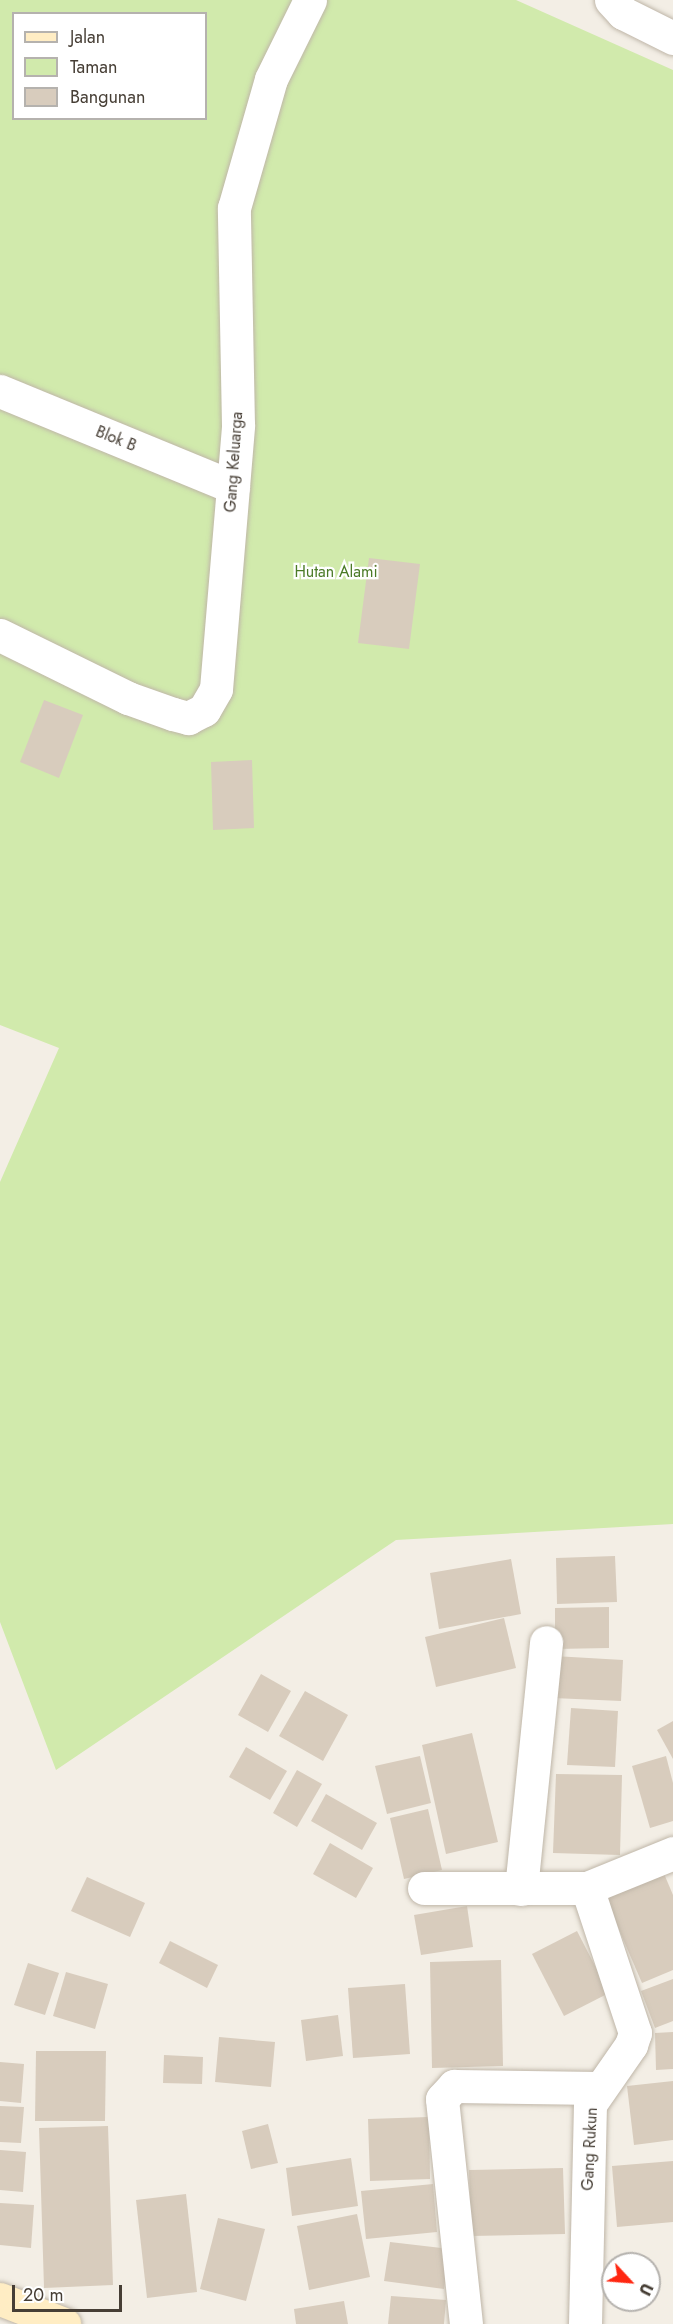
<!DOCTYPE html>
<html>
<head>
<meta charset="utf-8">
<style>
	body { margin:0 }
	#map { position:relative; width:673px; height:2324px; overflow:hidden; background:#f3eee5; font-family:Jost,sans-serif }
	div>[style] { position:absolute }
	[style*='--x'] { left:calc(var(--x)*1px); top:calc(var(--y)*1px); width:calc(var(--w)*1px); rotate:calc(var(--a)*1deg) }
	.green>* { inset:0; background:#d1eaac }
	.building>* { inset:0; background:#d8ccbd }
	.roads { filter:drop-shadow(0 0 2px #bfb6a8) drop-shadow(0 0 2px #bfb6a8) }
	.street>* { height:33px; margin:-16.5px; padding:0 16.5px; transform-origin:16.5px; border-radius:16.5px; background:#fff }
	.secondary>* { height:33px; margin:-16.5px; padding:0 16.5px; transform-origin:16.5px; border-radius:16.5px; background:#ffedc4 }
	span { translate:-50% -50%; white-space:nowrap; text-align:center; line-height:1.15; -webkit-text-stroke:4.5px #fff; paint-order:stroke }
	.street-label { font-size:16px; color:#463e35 }
	.park-label { font-size:16px; color:#4a7a26 }
	.legend { position:absolute; left:12px; top:12px; width:195px; height:108px; box-sizing:border-box; background:#fff; border:2px solid #b5b2ae; margin:0; padding:8px 10px; list-style:none; font-size:18px; color:#463e35 }
	.legend li { display:flex; align-items:center; gap:12px; height:30px }
	.legend b { width:30px; border:2px solid #b5b2ae }
	.north { position:absolute; left:601px; top:2252px; width:60px; height:60px; box-sizing:border-box; background:#fff; border:2px solid #b5b2ae; border-radius:50%; rotate:116deg; font-size:16px; font-weight:700; line-height:24px; text-align:center; color:#463e35 }
	.north::after { content:''; display:block; margin:auto; width:21px; height:27px; background:#ff2711; clip-path:polygon(50% 0,100% 100%,50% 72%,0 100%) }
	.scale { position:absolute; left:12px; top:2285px; width:110px; height:27px; box-sizing:border-box; border:3px solid #463e35; border-top:0; padding-left:8px; font-size:18px; line-height:21px; white-space:nowrap; color:#463e35; -webkit-text-stroke:4px #fff; paint-order:stroke }
</style>
</head>
<body>
<div id="map">
	<div class="green">
		<div style="clip-path:polygon(evenodd,0 0,516px 0,673px 70px,673px 1524px,396px 1540px,56px 1770px,0 1622px,0 1182px,59px 1048px,0 1025px,0 0,14px 14px,206px 14px,206px 118px,14px 118px,14px 14px)"></div>
	</div>
	<div class="building">
		<div style="clip-path:polygon(369px 558px,420px 564px,409px 649px,358px 643px)"></div>
		<div style="clip-path:polygon(44px 700px,83px 715px,59px 778px,20px 762px)"></div>
		<div style="clip-path:polygon(252px 760px,254px 828px,213px 830px,211px 762px)"></div>
		<div style="clip-path:polygon(615px 1556px,617px 1602px,557px 1604px,556px 1558px)"></div>
		<div style="clip-path:polygon(511px 1559px,521px 1614px,439px 1629px,430px 1573px)"></div>
		<div style="clip-path:polygon(609px 1607px,609px 1648px,555px 1649px,555px 1608px)"></div>
		<div style="clip-path:polygon(504px 1618px,516px 1668px,436px 1687px,425px 1637px)"></div>
		<div style="clip-path:polygon(554px 1656px,623px 1660px,621px 1701px,553px 1698px)"></div>
		<div style="clip-path:polygon(261px 1674px,291px 1691px,268px 1732px,238px 1715px)"></div>
		<div style="clip-path:polygon(305px 1691px,348px 1715px,323px 1761px,279px 1736px)"></div>
		<div style="clip-path:polygon(571px 1708px,618px 1711px,615px 1767px,567px 1765px)"></div>
		<div style="clip-path:polygon(673px 1721px,673px 1759px,657px 1730px)"></div>
		<div style="clip-path:polygon(472px 1733px,498px 1842px,446px 1854px,422px 1745px)"></div>
		<div style="clip-path:polygon(246px 1747px,287px 1771px,270px 1800px,229px 1777px)"></div>
		<div style="clip-path:polygon(420px 1756px,431px 1803px,387px 1814px,375px 1766px)"></div>
		<div style="clip-path:polygon(666px 1756px,673px 1783px,673px 1821px,650px 1828px,632px 1766px)"></div>
		<div style="clip-path:polygon(297px 1770px,322px 1784px,297px 1827px,273px 1813px)"></div>
		<div style="clip-path:polygon(556px 1774px,622px 1775px,620px 1855px,553px 1853px)"></div>
		<div style="clip-path:polygon(326px 1794px,377px 1823px,362px 1850px,311px 1821px)"></div>
		<div style="clip-path:polygon(428px 1809px,442px 1870px,404px 1879px,390px 1818px)"></div>
		<div style="clip-path:polygon(330px 1843px,373px 1868px,356px 1898px,313px 1874px)"></div>
		<div style="clip-path:polygon(662px 1869px,673px 1895px,673px 1970px,642px 1983px,604px 1895px)"></div>
		<div style="clip-path:polygon(87px 1877px,145px 1903px,130px 1937px,71px 1911px)"></div>
		<div style="clip-path:polygon(467px 1906px,473px 1947px,421px 1955px,414px 1915px)"></div>
		<div style="clip-path:polygon(577px 1931px,609px 1993px,564px 2016px,532px 1954px)"></div>
		<div style="clip-path:polygon(170px 1941px,218px 1965px,207px 1988px,159px 1963px)"></div>
		<div style="clip-path:polygon(501px 1960px,503px 2066px,432px 2068px,430px 1962px)"></div>
		<div style="clip-path:polygon(28px 1963px,59px 1973px,45px 2015px,14px 2005px)"></div>
		<div style="clip-path:polygon(66px 1972px,108px 1984px,95px 2029px,53px 2016px)"></div>
		<div style="clip-path:polygon(673px 1979px,673px 2021px,655px 2028px,641px 1991px)"></div>
		<div style="clip-path:polygon(405px 1984px,410px 2054px,353px 2058px,348px 1988px)"></div>
		<div style="clip-path:polygon(338px 2015px,343px 2056px,306px 2061px,301px 2020px)"></div>
		<div style="clip-path:polygon(673px 2032px,673px 2069px,656px 2070px,655px 2033px)"></div>
		<div style="clip-path:polygon(219px 2037px,275px 2042px,271px 2087px,215px 2082px)"></div>
		<div style="clip-path:polygon(36px 2051px,106px 2051px,105px 2121px,35px 2121px)"></div>
		<div style="clip-path:polygon(164px 2055px,203px 2057px,202px 2084px,163px 2083px)"></div>
		<div style="clip-path:polygon(0 2062px,24px 2064px,21px 2103px,0 2101px)"></div>
		<div style="clip-path:polygon(673px 2081px,673px 2140px,634px 2145px,627px 2086px)"></div>
		<div style="clip-path:polygon(0 2106px,24px 2107px,21px 2143px,0 2142px)"></div>
		<div style="clip-path:polygon(429px 2117px,430px 2179px,370px 2181px,368px 2119px)"></div>
		<div style="clip-path:polygon(268px 2124px,278px 2163px,251px 2169px,242px 2131px)"></div>
		<div style="clip-path:polygon(108px 2126px,113px 2285px,44px 2288px,39px 2128px)"></div>
		<div style="clip-path:polygon(0 2150px,26px 2152px,23px 2192px,0 2190px)"></div>
		<div style="clip-path:polygon(351px 2158px,358px 2206px,292px 2216px,286px 2168px)"></div>
		<div style="clip-path:polygon(673px 2161px,673px 2222px,617px 2227px,612px 2166px)"></div>
		<div style="clip-path:polygon(563px 2168px,565px 2234px,471px 2236px,469px 2170px)"></div>
		<div style="clip-path:polygon(433px 2184px,437px 2232px,366px 2239px,361px 2191px)"></div>
		<div style="clip-path:polygon(186px 2194px,197px 2292px,147px 2298px,136px 2200px)"></div>
		<div style="clip-path:polygon(0 2203px,34px 2205px,31px 2248px,0 2245px)"></div>
		<div style="clip-path:polygon(357px 2214px,370px 2277px,309px 2290px,297px 2226px)"></div>
		<div style="clip-path:polygon(218px 2218px,265px 2229px,246px 2301px,200px 2289px)"></div>
		<div style="clip-path:polygon(390px 2242px,450px 2249px,444px 2289px,384px 2281px)"></div>
		<div style="clip-path:polygon(391px 2296px,446px 2300px,444px 2324px,388px 2324px)"></div>
		<div style="clip-path:polygon(344px 2301px,348px 2324px,296px 2324px,294px 2309px)"></div>
	</div>
	<div class="roads">
		<div class="street">
			<div style="--x:611;--y:0;--w:18;--a:47"></div>
			<div style="--x:623;--y:13;--w:56;--a:26.6"></div>
			<div style="--x:0;--y:391;--w:252;--a:22.4"></div>
			<div style="--x:0;--y:635;--w:143;--a:26.2"></div>
			<div style="--x:128;--y:698;--w:48;--a:19.6"></div>
			<div style="--x:173;--y:714;--w:16;--a:15"></div>
			<div style="--x:188;--y:718;--w:18;--a:-27"></div>
			<div style="--x:204;--y:710;--w:24;--a:-60"></div>
			<div style="--x:216;--y:689;--w:265;--a:-85.2"></div>
			<div style="--x:238;--y:425;--w:217;--a:-91.1"></div>
			<div style="--x:234;--y:208;--w:134;--a:-74"></div>
			<div style="--x:271;--y:79;--w:88;--a:-63.7"></div>
			<div style="--x:424;--y:1888;--w:163;--a:0"></div>
			<div style="--x:521;--y:1889;--w:248;--a:-84.2"></div>
			<div style="--x:466;--y:2324;--w:226;--a:-96.1"></div>
			<div style="--x:442;--y:2099;--w:18;--a:-47"></div>
			<div style="--x:454;--y:2086;--w:145;--a:0.8"></div>
			<div style="--x:585;--y:2324;--w:220;--a:-88.7"></div>
			<div style="--x:590;--y:2104;--w:72;--a:-55.2"></div>
			<div style="--x:631;--y:2045;--w:13;--a:-72"></div>
			<div style="--x:635;--y:2033;--w:153;--a:-108.3"></div>
			<div style="--x:587;--y:1888;--w:93;--a:-22.1"></div>
		</div>
		<div class="secondary">
			<div style="--x:0;--y:2299;--w:69;--a:21.3"></div>
		</div>
	</div>
	<div class="street-label">
		<span style="left:116px;top:439px;rotate:22deg">Blok B</span>
		<span style="left:234px;top:462px;rotate:-86deg">Gang Keluarga</span>
		<span style="left:590px;top:2149px;rotate:-87deg">Gang Rukun</span>
	</div>
	<div class="park-label">
		<span style="left:336px;top:572px">Hutan Alami</span>
	</div>
	<ul class="legend">
	<li><b style="height:8px;background:#ffedc4"></b>Jalan</li>
	<li><b style="height:16px;background:#d1eaac"></b>Taman</li>
	<li><b style="height:16px;background:#d8ccbd"></b>Bangunan</li>
	</ul>
	<div class="north">U</div>
	<div class="scale">20 m</div>
</div>
</body>
</html>
